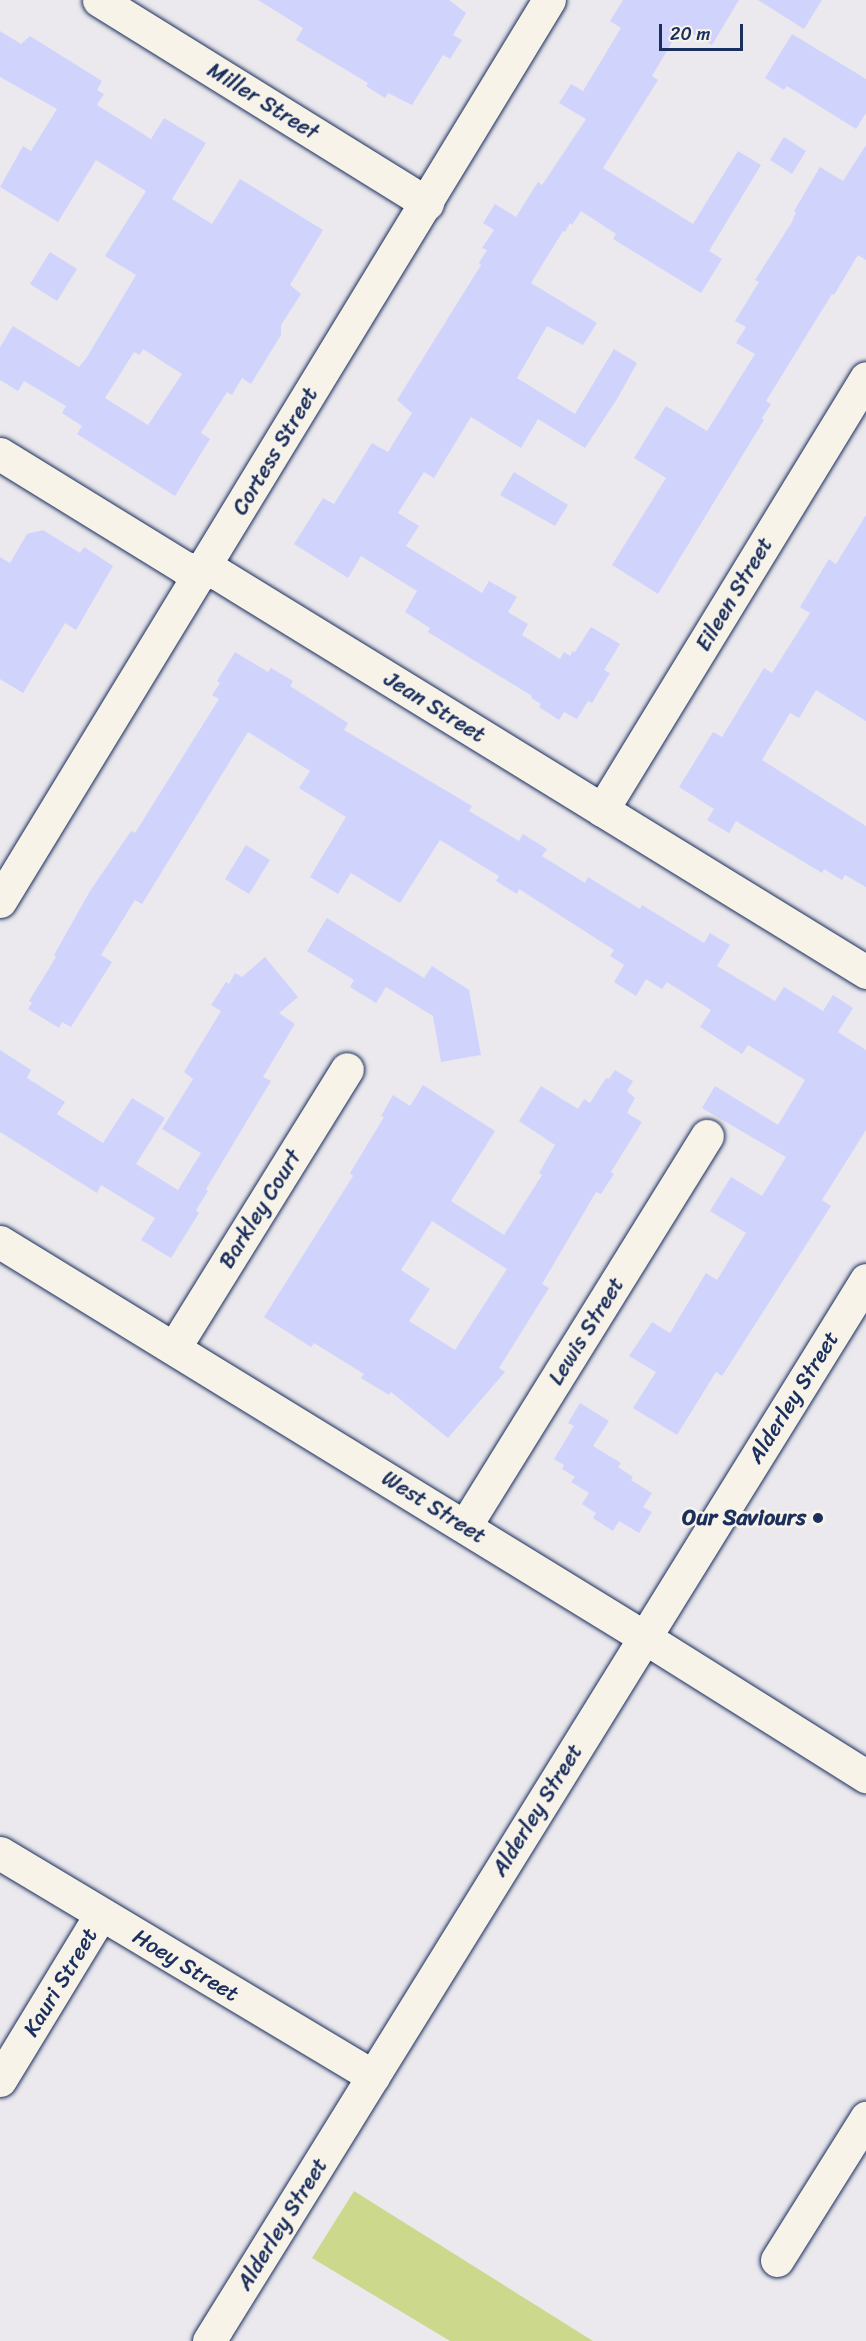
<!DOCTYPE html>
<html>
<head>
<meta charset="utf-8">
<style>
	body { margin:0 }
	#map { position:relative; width:866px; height:2341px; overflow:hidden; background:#ebe9ee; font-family:Sriracha,sans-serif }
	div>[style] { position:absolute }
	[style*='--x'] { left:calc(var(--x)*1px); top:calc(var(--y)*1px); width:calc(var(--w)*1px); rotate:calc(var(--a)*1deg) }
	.green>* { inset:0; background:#ccd98d }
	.building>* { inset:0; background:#d0d3fc }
	.roads { filter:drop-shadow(0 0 2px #1b2f5e) drop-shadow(0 0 2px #1b2f5e) }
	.minor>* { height:33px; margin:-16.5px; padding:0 16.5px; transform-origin:16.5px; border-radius:16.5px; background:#f7f3e8 }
	.tertiary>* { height:33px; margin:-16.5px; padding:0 16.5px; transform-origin:16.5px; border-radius:16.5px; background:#f7f3e8 }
	.secondary>* { height:33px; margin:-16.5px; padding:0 16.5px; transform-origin:16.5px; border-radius:16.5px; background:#f7f3e8 }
	.dots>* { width:16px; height:16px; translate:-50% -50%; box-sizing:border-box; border:3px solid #f7f3e8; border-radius:50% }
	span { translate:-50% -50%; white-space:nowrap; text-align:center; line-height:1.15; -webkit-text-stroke:5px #f7f3e8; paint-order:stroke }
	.street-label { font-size:22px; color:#1b2f5e }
	.poi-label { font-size:22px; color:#1b2f5e; font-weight:700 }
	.right { translate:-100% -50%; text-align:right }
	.scale { position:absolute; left:659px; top:24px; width:84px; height:27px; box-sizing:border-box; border:3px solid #1b2f5e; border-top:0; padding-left:8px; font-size:18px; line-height:21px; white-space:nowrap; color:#1b2f5e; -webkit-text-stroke:4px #f7f3e8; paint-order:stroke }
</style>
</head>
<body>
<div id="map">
	<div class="green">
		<div style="clip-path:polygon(354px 2191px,593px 2341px,450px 2341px,312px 2258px)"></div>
	</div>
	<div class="building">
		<div style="clip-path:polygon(258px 0,449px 0,466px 13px,453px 35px,462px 40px,450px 59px,443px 55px,412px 105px,388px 93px,385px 98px,366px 86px,368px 83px,296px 40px,303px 28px)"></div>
		<div style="clip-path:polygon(623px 0,739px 0,712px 45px,681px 27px,652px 76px,658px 80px,603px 168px,693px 224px,738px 151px,761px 165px,709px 251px,722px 259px,701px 293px,613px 239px,616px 234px,581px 211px,572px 225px,570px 223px,565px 232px,563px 231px,531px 283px,597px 323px,583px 345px,547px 326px,517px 378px,575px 414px,614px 349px,637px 363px,617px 399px,585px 448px,538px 419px,521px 448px,471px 417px,434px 478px,424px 472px,398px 513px,419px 526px,406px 546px,482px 593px,489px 581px,517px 597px,508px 612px,528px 624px,522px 635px,560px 659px,564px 652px,570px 656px,573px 651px,575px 652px,591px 627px,620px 644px,604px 670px,610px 673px,592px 703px,588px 701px,577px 719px,564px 712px,559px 720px,539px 707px,541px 704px,531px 698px,532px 696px,428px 632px,430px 628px,405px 612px,417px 591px,361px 556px,348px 578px,294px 544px,323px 498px,334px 504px,372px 443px,388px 452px,412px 413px,397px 400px,481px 265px,479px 263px,487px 250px,482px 248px,494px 230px,483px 223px,495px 204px,516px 217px,538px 182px,542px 185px,586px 119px,559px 103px,571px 84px,583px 91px,621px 28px,610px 21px)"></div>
		<div style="clip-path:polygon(758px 0,822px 0,804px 29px)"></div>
		<div style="clip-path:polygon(evenodd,0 31px,21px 44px,30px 36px,102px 81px,97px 90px,104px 94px,97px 105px,151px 139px,164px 118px,206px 143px,172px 199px,212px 224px,240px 179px,323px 230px,290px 285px,301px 294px,281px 325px,281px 335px,251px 384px,242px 378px,232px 395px,227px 392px,201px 433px,210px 439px,175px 496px,77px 434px,82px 426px,62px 413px,66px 406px,24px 381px,18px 391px,0 380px,0 347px,13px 326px,79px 367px,87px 357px,136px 275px,105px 256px,146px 191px,96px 160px,58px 222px,0 187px,23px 146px,31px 151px,57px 109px,0 77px,0 31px,143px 349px,182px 374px,148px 425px,105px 398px,134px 352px,140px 355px,143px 349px)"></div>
		<div style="clip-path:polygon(792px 34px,866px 79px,866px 113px,856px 129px,787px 86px,784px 90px,765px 78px)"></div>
		<div style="clip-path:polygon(784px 137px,806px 151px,792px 174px,770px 160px)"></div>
		<div style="clip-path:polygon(866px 145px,866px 260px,858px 255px,834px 295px,832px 294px,766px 401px,771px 404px,762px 418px,764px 420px,658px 594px,612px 565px,666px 478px,634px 458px,666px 406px,707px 431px,755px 354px,736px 343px,746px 327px,735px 321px,759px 282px,755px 280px,792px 222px,796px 212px,794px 211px,820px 167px,843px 181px)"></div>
		<div style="clip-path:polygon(50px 252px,77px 269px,57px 301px,30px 284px)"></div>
		<div style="clip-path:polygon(514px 472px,568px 505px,555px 526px,500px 495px)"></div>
		<div style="clip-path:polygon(866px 515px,866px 721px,816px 690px,799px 718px,790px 713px,762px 760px,866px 826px,866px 887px,845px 875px,842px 880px,824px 869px,822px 873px,736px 821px,729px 833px,707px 820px,714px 809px,679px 787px,713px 732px,722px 737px,764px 668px,772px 673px,810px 613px,800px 607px,829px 559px,836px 564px)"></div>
		<div style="clip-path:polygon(43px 530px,80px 553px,84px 547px,113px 566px,76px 630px,65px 623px,23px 693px,0 679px,0 557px,10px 563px,27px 534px)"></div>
		<div style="clip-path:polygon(235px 652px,268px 672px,271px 668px,293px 681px,290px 686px,348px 723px,344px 730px,472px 806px,469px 811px,519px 841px,523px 834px,547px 849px,542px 856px,585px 883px,588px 877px,640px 909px,642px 905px,704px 943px,710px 933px,730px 945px,717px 966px,775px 1001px,784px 987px,823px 1011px,833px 995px,853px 1008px,838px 1032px,866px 1050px,866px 1130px,822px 1200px,831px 1206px,722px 1376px,716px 1372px,677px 1435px,633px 1408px,656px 1372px,629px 1356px,652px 1322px,670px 1333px,706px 1273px,717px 1280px,746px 1233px,710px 1211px,731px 1177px,762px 1196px,786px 1157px,702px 1108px,715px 1086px,778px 1125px,805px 1080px,748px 1045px,742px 1054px,700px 1027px,711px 1010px,667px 982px,662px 989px,646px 979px,636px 996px,614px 982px,624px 965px,610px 956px,614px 950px,519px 889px,517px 894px,496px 881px,499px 876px,440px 840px,400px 903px,351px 873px,338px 894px,310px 877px,346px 817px,299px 788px,310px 771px,248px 732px,142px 904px,135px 900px,101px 955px,112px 962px,71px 1027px,62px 1022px,59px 1028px,28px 1009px,32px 1003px,29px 1001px,56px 957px,54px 955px,90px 891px,131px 831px,135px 833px,219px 699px,212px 695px,220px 683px,217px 681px)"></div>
		<div style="clip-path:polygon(246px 845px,270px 860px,249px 894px,225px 879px)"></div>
		<div style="clip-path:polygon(327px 918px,424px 978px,432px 966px,469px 990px,481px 1055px,441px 1062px,433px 1016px,386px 987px,376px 1003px,350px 987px,354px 980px,307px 951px)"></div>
		<div style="clip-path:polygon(265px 957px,298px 997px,279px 1013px,295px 1024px,263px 1077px,271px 1081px,206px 1189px,208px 1191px,196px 1210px,199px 1213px,171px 1258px,141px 1240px,155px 1218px,101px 1185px,97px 1193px,0 1132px,0 1050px,31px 1070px,27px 1078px,65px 1102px,57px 1114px,103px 1143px,132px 1098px,165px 1118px,136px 1164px,178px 1190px,201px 1153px,162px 1129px,193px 1079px,184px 1072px,221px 1011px,211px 1005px,226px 982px,229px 984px,235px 973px,242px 977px)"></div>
		<div style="clip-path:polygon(evenodd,615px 1070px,633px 1081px,627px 1091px,635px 1098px,627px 1113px,642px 1122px,611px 1172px,614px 1174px,601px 1194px,596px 1192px,542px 1284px,549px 1288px,499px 1368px,505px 1372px,448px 1438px,391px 1392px,389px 1395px,361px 1378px,364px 1374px,314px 1343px,311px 1347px,264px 1317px,353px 1176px,350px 1173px,384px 1117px,381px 1116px,393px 1095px,410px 1106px,423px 1085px,495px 1131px,451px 1201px,504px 1235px,542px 1175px,539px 1173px,555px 1145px,519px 1121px,541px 1086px,578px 1109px,584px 1099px,590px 1103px,606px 1078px,609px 1079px,615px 1070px,432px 1221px,507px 1269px,455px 1350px,409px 1321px,430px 1289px,401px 1270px,432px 1221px)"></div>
		<div style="clip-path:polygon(580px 1403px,609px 1421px,593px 1446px,621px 1463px,618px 1467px,633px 1477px,631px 1480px,652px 1493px,643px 1507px,652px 1512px,639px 1533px,619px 1521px,613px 1531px,593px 1518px,596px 1513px,582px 1504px,589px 1493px,571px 1482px,575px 1477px,562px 1469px,564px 1465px,554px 1459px,574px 1426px,568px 1423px)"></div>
	</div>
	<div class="roads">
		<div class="minor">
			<div style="--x:99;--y:0;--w:386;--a:31.8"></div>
			<div style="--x:0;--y:454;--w:217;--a:31.6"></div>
			<div style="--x:185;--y:568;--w:32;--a:9"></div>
			<div style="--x:217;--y:573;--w:762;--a:31.58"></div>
			<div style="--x:602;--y:810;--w:506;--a:-58.57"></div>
			<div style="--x:0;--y:901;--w:1055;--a:-58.65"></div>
			<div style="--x:174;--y:1348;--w:328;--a:-58.2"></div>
			<div style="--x:465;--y:1526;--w:459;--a:-58.2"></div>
			<div style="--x:0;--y:1853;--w:435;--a:30.9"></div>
			<div style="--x:0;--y:2080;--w:194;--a:-58.7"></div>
			<div style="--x:777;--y:2260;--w:168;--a:-57.9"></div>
		</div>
		<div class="tertiary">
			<div style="--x:209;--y:2341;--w:1248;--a:-58.23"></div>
		</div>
		<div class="secondary">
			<div style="--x:0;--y:1242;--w:755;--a:31.52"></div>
			<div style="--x:644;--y:1637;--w:262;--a:32.1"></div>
		</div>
	</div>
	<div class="dots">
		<div style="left:818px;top:1518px;background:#1b2f5e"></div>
	</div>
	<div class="street-label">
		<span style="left:263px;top:101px;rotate:32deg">Miller Street</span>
		<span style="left:275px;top:451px;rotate:-59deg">Cortess Street</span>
		<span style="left:734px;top:594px;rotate:-59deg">Eileen Street</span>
		<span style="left:435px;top:707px;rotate:32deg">Jean Street</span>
		<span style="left:260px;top:1209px;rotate:-58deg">Barkley Court</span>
		<span style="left:586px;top:1331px;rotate:-58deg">Lewis Street</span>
		<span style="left:793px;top:1397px;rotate:-58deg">Alderley Street</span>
		<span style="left:434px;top:1507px;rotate:32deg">West Street</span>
		<span style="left:537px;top:1810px;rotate:-58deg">Alderley Street</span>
		<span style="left:186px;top:1965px;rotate:31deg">Hoey Street</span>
		<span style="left:60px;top:1982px;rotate:-59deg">Kauri Street</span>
		<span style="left:282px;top:2224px;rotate:-58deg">Alderley Street</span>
	</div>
	<div class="poi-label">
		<span class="right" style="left:806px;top:1518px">Our Saviours</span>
	</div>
	<div class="scale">20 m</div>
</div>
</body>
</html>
